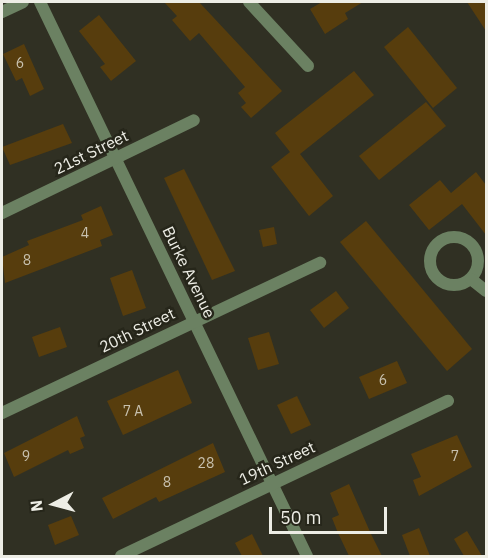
<!DOCTYPE html>
<html>
<head>
<meta charset="utf-8">
<style>
	body { margin:0 }
	#map { position:relative; width:488px; height:558px; overflow:hidden; background:#303023; font-family:"IBM Plex Sans",sans-serif }
	div>[style] { position:absolute }
	[style*='--x'] { left:calc(var(--x)*1px); top:calc(var(--y)*1px); width:calc(var(--w)*1px); rotate:calc(var(--a)*1deg) }
	.building>* { inset:0; background:#573d0d }
	.minor>* { height:12px; margin:-6px; padding:0 6px; transform-origin:6px; border-radius:6px; background:#6b8162 }
	.minor>.ring { margin:-6px; padding:0; box-sizing:content-box; background:none; border:12px solid #6b8162; border-radius:50% }
	span { translate:-50% -50%; white-space:nowrap; text-align:center; line-height:1.15; -webkit-text-stroke:5px #26261a; paint-order:stroke }
	.number-label { font-size:14px; color:#c8c1af }
	.number-label span { -webkit-text-stroke-width:0 }
	.street-label { font-size:16px; color:#edede5 }
	.frame { position:absolute; inset:0; border:3px solid #edede5; pointer-events:none }
	.north { position:absolute; left:24px; top:474px; width:60px; height:60px; -webkit-text-stroke:4px #26261a; paint-order:stroke; rotate:264deg; font-size:16px; font-weight:700; line-height:24px; text-align:center; color:#edede5 }
	.north::after { content:''; display:block; margin:auto; width:21px; height:27px; background:#edede5; clip-path:polygon(50% 0,100% 100%,50% 72%,0 100%) }
	.scale { position:absolute; left:269px; top:507px; width:118px; height:27px; box-sizing:border-box; border:3px solid #edede5; border-top:0; padding-left:8px; font-size:18px; line-height:21px; white-space:nowrap; color:#edede5; -webkit-text-stroke:4px #26261a; paint-order:stroke }
</style>
</head>
<body>
<div id="map">
	<div class="building">
		<div style="clip-path:polygon(164px 2px,199px 2px,282px 91px,251px 118px,241px 107px,246px 103px,238px 93px,245px 87px,199px 33px,190px 41px,172px 20px,177px 16px)"></div>
		<div style="clip-path:polygon(322px 2px,363px 2px,345px 13px,348px 19px,325px 34px,310px 9px)"></div>
		<div style="clip-path:polygon(467px 2px,486px 2px,486px 31px)"></div>
		<div style="clip-path:polygon(99px 15px,136px 61px,111px 81px,100px 67px,105px 64px,79px 31px)"></div>
		<div style="clip-path:polygon(408px 27px,457px 88px,433px 108px,384px 47px)"></div>
		<div style="clip-path:polygon(24px 44px,44px 89px,30px 96px,22px 78px,16px 81px,3px 54px)"></div>
		<div style="clip-path:polygon(354px 71px,374px 95px,300px 154px,333px 196px,309px 216px,271px 167px,290px 152px,275px 133px)"></div>
		<div style="clip-path:polygon(426px 102px,446px 126px,379px 180px,359px 156px)"></div>
		<div style="clip-path:polygon(63px 124px,72px 143px,10px 165px,2px 147px)"></div>
		<div style="clip-path:polygon(184px 169px,235px 271px,212px 280px,164px 178px)"></div>
		<div style="clip-path:polygon(476px 172px,486px 185px,486px 235px,462px 204px,429px 230px,409px 205px,440px 180px,451px 193px)"></div>
		<div style="clip-path:polygon(101px 206px,113px 235px,100px 240px,102px 246px,5px 283px,2px 257px,29px 245px,27px 241px,83px 220px,81px 215px)"></div>
		<div style="clip-path:polygon(366px 221px,472px 349px,447px 371px,340px 242px)"></div>
		<div style="clip-path:polygon(274px 227px,277px 244px,263px 247px,259px 230px)"></div>
		<div style="clip-path:polygon(132px 270px,146px 308px,123px 316px,110px 278px)"></div>
		<div style="clip-path:polygon(336px 291px,349px 308px,324px 328px,310px 310px)"></div>
		<div style="clip-path:polygon(60px 327px,67px 347px,39px 357px,32px 337px)"></div>
		<div style="clip-path:polygon(269px 332px,279px 364px,258px 370px,248px 338px)"></div>
		<div style="clip-path:polygon(397px 361px,407px 383px,369px 399px,359px 377px)"></div>
		<div style="clip-path:polygon(178px 370px,192px 403px,123px 435px,107px 401px)"></div>
		<div style="clip-path:polygon(297px 396px,311px 425px,291px 434px,277px 405px)"></div>
		<div style="clip-path:polygon(77px 416px,85px 436px,80px 438px,84px 448px,70px 454px,68px 450px,14px 477px,4px 453px)"></div>
		<div style="clip-path:polygon(457px 435px,472px 467px,419px 496px,413px 480px,421px 477px,411px 454px)"></div>
		<div style="clip-path:polygon(213px 443px,225px 472px,159px 502px,156px 497px,113px 519px,102px 498px)"></div>
		<div style="clip-path:polygon(349px 484px,371px 534px,382px 556px,349px 556px,338px 533px,332px 518px,339px 515px,330px 493px)"></div>
		<div style="clip-path:polygon(71px 516px,79px 535px,55px 545px,48px 525px)"></div>
		<div style="clip-path:polygon(419px 528px,430px 556px,410px 556px,402px 535px)"></div>
		<div style="clip-path:polygon(467px 531px,482px 556px,464px 556px,454px 539px)"></div>
		<div style="clip-path:polygon(252px 534px,263px 556px,242px 556px,235px 543px)"></div>
	</div>
	<div class="minor">
		<div style="--x:40;--y:2;--w:615;--a:64.27"></div>
		<div style="--x:249;--y:2;--w:87;--a:47.3"></div>
		<div style="--x:2;--y:12;--w:23;--a:-25"></div>
		<div style="--x:2;--y:213;--w:213;--a:-25.8"></div>
		<div class="ring" style="left:430px;top:237px;width:36px;height:36px"></div>
		<div style="--x:471;--y:279;--w:19;--a:39"></div>
		<div style="--x:2;--y:413;--w:352;--a:-25.3"></div>
		<div style="--x:121;--y:556;--w:362;--a:-25.4"></div>
	</div>
	<div class="number-label">
		<span style="left:20px;top:63px">6</span>
		<span style="left:85px;top:233px">4</span>
		<span style="left:27px;top:260px">8</span>
		<span style="left:383px;top:380px">6</span>
		<span style="left:133px;top:411px">7 A</span>
		<span style="left:26px;top:456px">9</span>
		<span style="left:455px;top:456px">7</span>
		<span style="left:206px;top:463px">28</span>
		<span style="left:167px;top:482px">8</span>
	</div>
	<div class="street-label">
		<span style="left:91px;top:152px;rotate:-26deg">21st Street</span>
		<span style="left:189px;top:272px;rotate:64deg">Burke Avenue</span>
		<span style="left:137px;top:330px;rotate:-26deg">20th Street</span>
		<span style="left:277px;top:463px;rotate:-25deg">19th Street</span>
	</div>
	<div class="frame"></div>
	<div class="north">N</div>
	<div class="scale">50 m</div>
</div>
</body>
</html>
